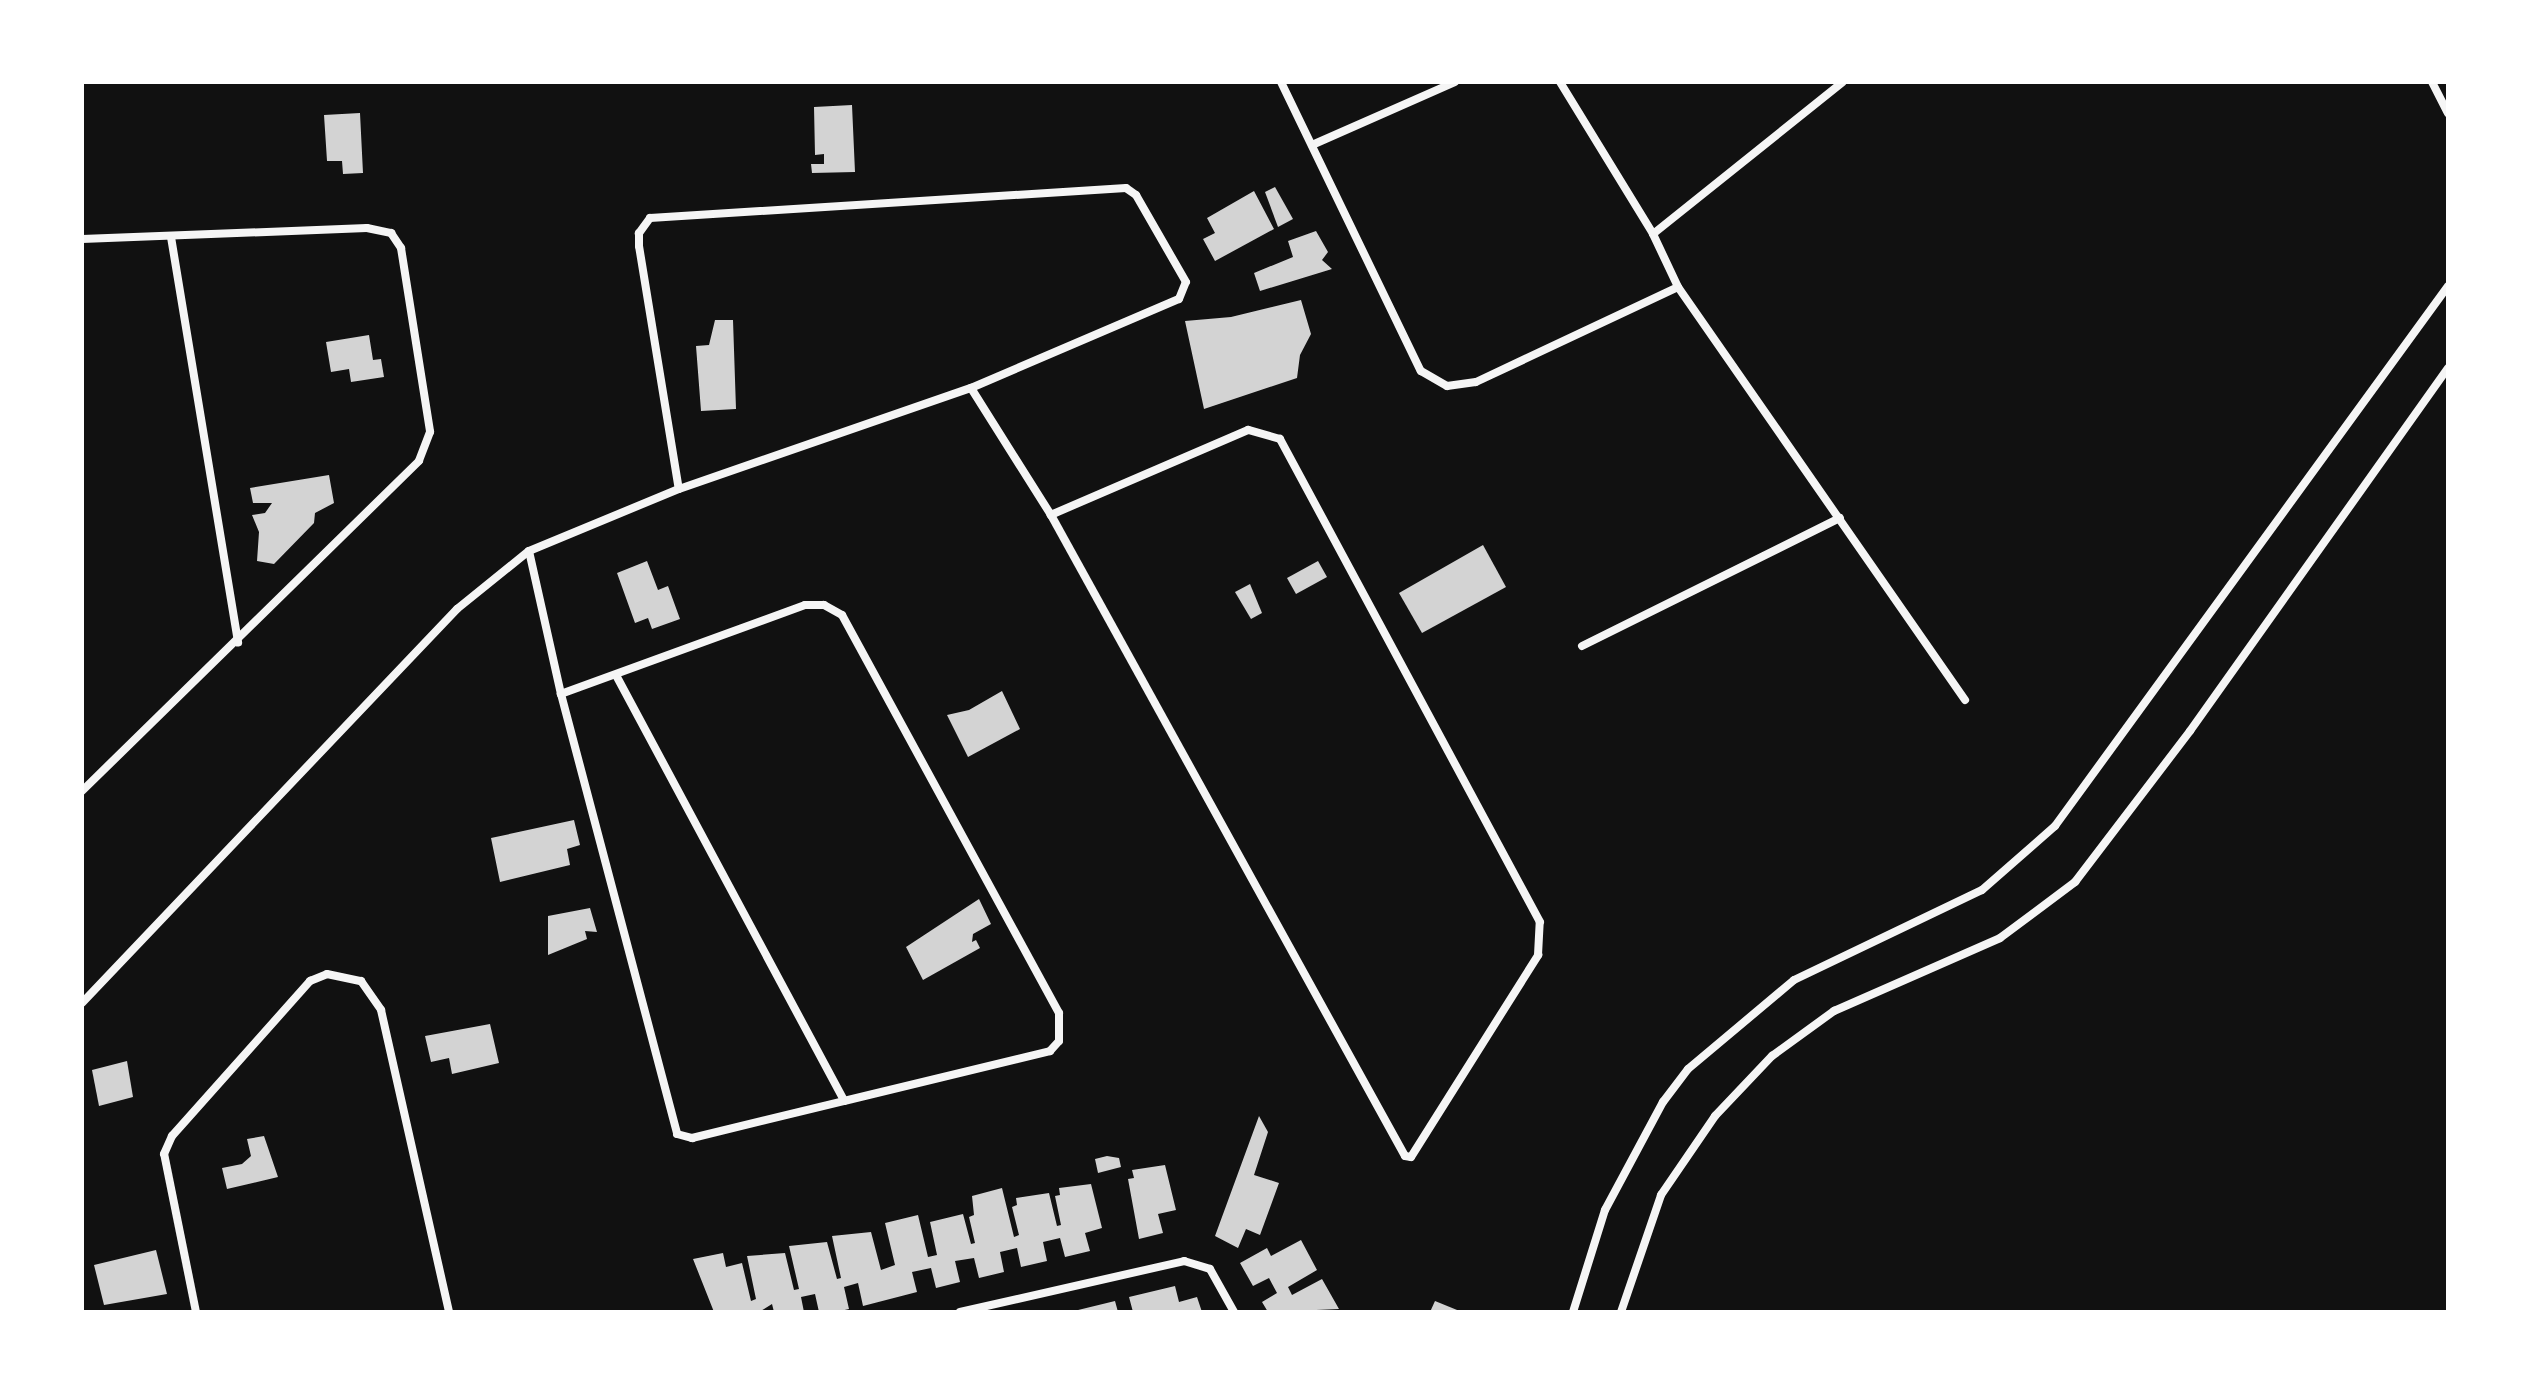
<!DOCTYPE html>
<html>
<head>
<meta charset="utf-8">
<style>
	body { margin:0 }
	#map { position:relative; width:2530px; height:1394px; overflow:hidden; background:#111; font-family:Karla,sans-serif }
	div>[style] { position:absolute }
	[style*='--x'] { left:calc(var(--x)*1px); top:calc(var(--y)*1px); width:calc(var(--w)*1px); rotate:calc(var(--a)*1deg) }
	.building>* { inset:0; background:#d3d3d3 }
	.minor>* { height:8px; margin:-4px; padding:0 4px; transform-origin:4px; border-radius:4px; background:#f5f5f5 }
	span { translate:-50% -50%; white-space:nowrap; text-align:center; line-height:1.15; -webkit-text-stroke:7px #fff; paint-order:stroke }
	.frame { position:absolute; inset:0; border:84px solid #fff; pointer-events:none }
</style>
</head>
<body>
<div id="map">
	<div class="building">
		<div style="clip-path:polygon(852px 105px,855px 172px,812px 173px,811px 164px,824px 164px,824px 154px,815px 155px,814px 107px)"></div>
		<div style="clip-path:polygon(360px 113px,363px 173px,343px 174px,342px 161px,327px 161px,324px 115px)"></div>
		<div style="clip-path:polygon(1275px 187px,1293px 219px,1278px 227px,1265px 192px)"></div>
		<div style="clip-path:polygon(1254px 191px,1274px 229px,1215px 261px,1203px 239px,1215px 233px,1207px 218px)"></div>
		<div style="clip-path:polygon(1316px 231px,1328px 252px,1322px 260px,1332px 269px,1260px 291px,1254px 273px,1293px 257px,1288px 241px)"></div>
		<div style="clip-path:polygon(1301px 300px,1311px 334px,1300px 355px,1297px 378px,1204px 409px,1185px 321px,1231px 317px)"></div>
		<div style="clip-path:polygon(715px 320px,733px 320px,736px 409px,701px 411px,696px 346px,709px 345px)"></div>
		<div style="clip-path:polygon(369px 335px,373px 360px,381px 359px,384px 377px,351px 382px,349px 369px,331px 372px,326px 342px)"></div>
		<div style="clip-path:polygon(329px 475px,334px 503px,315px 513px,314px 523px,274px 564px,257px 561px,259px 532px,252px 515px,265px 513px,272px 503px,253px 503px,250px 488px)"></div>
		<div style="clip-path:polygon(1483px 545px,1506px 587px,1422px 633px,1399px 593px)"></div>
		<div style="clip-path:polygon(647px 561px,658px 590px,668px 586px,680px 619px,652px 629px,648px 618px,635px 623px,617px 573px)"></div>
		<div style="clip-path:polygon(1318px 561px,1327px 577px,1296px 594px,1287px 578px)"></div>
		<div style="clip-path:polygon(1250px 584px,1262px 613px,1251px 619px,1235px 592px)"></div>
		<div style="clip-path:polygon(1002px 691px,1020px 729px,968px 757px,947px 715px,969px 710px)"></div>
		<div style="clip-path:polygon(574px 820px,580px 845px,567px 849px,570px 865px,500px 882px,491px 838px)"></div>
		<div style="clip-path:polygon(979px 899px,991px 924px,973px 934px,972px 942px,976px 940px,980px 948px,923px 980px,906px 947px)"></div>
		<div style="clip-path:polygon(590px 908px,597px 932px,585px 931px,587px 939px,548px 955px,548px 916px)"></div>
		<div style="clip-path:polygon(490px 1024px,499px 1063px,452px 1074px,449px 1058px,431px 1062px,425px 1036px)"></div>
		<div style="clip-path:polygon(127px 1061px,133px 1097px,99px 1106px,92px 1070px)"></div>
		<div style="clip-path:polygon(1259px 1116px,1268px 1132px,1254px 1175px,1279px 1183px,1260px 1235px,1246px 1229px,1238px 1248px,1215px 1236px)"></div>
		<div style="clip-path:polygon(264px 1136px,278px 1177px,227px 1189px,222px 1168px,242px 1164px,251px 1156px,247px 1139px)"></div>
		<div style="clip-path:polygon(1107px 1156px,1119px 1158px,1121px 1167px,1098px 1173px,1095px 1159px)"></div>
		<div style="clip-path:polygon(1165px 1165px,1176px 1210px,1158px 1214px,1163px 1233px,1139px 1239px,1128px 1179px,1134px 1178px,1132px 1170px)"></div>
		<div style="clip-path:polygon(1091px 1184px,1102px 1228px,1085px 1233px,1090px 1251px,1065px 1257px,1060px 1238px,1043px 1242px,1047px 1261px,1021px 1267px,1017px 1248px,1000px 1252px,1004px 1272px,979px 1278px,974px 1258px,955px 1261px,960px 1282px,936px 1288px,931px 1268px,912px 1272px,917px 1292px,863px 1306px,858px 1283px,844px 1287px,849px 1309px,836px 1312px,819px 1312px,815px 1294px,801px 1297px,804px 1312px,774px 1312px,772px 1304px,759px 1312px,714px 1312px,693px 1259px,723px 1253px,726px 1267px,742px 1263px,751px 1301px,756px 1299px,747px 1256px,785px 1253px,794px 1290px,799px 1289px,789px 1246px,827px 1242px,837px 1279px,841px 1278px,832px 1236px,871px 1232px,881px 1270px,895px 1265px,885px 1223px,918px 1215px,928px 1257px,937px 1255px,930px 1222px,963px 1214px,971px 1244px,975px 1243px,969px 1217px,974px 1215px,972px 1196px,1002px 1188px,1014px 1237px,1019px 1235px,1012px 1207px,1017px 1205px,1016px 1198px,1049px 1193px,1057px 1226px,1061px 1225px,1055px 1196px,1060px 1195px,1059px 1188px)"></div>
		<div style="clip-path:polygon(1301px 1240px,1317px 1270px,1288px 1287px,1292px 1295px,1322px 1279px,1339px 1309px,1268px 1312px,1262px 1302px,1277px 1293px,1269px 1278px,1253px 1286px,1240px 1263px,1267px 1248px,1271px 1256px)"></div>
		<div style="clip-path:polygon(156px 1250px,167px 1294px,104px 1305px,94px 1265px)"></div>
		<div style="clip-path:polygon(1175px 1286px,1179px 1302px,1197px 1297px,1202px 1312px,1133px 1312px,1129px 1297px)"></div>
		<div style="clip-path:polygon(1115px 1301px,1118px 1312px,1074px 1312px,1074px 1311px)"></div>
		<div style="clip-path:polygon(1435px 1301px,1462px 1312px,1430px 1312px)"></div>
	</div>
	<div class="minor">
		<div style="--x:1281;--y:82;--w:321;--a:64.2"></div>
		<div style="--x:1421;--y:371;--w:30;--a:30"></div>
		<div style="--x:1447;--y:386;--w:29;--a:-8"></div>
		<div style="--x:1476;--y:382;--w:223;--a:-25.2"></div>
		<div style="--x:1560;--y:82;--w:178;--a:58.5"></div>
		<div style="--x:1653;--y:234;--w:59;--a:64.7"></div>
		<div style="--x:1678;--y:287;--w:503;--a:55.2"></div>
		<div style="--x:2432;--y:82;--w:35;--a:63"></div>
		<div style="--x:1312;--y:145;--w:156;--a:-23.8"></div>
		<div style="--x:1653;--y:234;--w:243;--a:-38.7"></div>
		<div style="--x:171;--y:237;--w:411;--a:80.6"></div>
		<div style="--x:82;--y:239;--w:285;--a:-2.2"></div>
		<div style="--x:367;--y:228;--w:25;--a:12"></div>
		<div style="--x:391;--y:233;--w:18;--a:56"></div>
		<div style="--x:401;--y:248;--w:186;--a:81"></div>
		<div style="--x:430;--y:432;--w:31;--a:111"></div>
		<div style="--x:419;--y:461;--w:472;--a:135.6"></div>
		<div style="--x:971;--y:388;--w:150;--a:57.8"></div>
		<div style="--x:1051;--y:515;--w:732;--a:61.09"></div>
		<div style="--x:1405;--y:1156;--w:6;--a:9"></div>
		<div style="--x:1411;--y:1157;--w:239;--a:-57.8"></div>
		<div style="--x:1538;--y:955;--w:33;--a:-87"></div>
		<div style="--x:1540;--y:922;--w:549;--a:-118.29"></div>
		<div style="--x:1280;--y:439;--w:33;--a:-164"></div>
		<div style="--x:1248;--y:430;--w:215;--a:156.7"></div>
		<div style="--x:529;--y:551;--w:147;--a:77.4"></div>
		<div style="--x:561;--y:694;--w:455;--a:75.2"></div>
		<div style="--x:677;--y:1134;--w:16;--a:15"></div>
		<div style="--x:692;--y:1138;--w:156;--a:-13.7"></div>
		<div style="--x:844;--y:1101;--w:212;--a:-13.6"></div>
		<div style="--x:1050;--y:1051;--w:13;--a:-48"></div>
		<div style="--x:1059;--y:1041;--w:28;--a:-90"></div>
		<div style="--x:1059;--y:1013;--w:453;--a:-118.6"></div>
		<div style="--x:842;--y:615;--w:21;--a:-151"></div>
		<div style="--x:824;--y:605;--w:19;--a:180"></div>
		<div style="--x:805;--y:605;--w:260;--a:160"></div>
		<div style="--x:1582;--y:646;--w:288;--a:-26.4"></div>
		<div style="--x:617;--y:677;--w:481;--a:61.8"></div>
		<div style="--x:82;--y:1003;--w:544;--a:-46.42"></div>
		<div style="--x:457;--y:609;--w:92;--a:-38.9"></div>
		<div style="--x:529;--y:551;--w:162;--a:-22.5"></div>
		<div style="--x:679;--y:489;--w:309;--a:-19.1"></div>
		<div style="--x:971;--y:388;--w:226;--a:-23.2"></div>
		<div style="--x:1179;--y:299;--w:18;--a:-68"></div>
		<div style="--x:1186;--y:282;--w:100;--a:-119.9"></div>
		<div style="--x:1136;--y:195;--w:12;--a:-145"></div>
		<div style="--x:1126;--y:188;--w:477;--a:176.4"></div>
		<div style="--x:650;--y:218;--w:19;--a:126"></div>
		<div style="--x:639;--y:233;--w:13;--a:90"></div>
		<div style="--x:639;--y:246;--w:246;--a:80.7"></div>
		<div style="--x:196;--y:1312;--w:161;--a:-101.4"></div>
		<div style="--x:164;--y:1154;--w:20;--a:-66"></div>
		<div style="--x:172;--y:1136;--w:208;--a:-48.3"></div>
		<div style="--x:310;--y:981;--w:18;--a:-22"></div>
		<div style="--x:327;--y:974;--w:35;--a:12"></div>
		<div style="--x:361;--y:981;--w:35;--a:55"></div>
		<div style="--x:381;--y:1010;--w:310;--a:77.3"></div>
		<div style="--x:960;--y:1312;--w:230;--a:-12.8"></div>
		<div style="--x:1184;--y:1261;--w:27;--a:17"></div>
		<div style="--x:1210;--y:1269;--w:49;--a:60.8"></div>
		<div style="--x:1573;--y:1312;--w:107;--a:-72.6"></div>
		<div style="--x:1605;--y:1210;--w:123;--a:-61.8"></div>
		<div style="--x:1663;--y:1102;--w:41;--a:-52.9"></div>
		<div style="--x:1688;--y:1069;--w:138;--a:-40"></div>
		<div style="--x:1794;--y:980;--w:208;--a:-25.6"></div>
		<div style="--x:1982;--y:890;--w:97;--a:-41.2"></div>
		<div style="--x:2055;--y:826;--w:668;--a:-53.95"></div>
		<div style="--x:1621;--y:1312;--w:124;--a:-71.1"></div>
		<div style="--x:1661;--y:1195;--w:96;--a:-55.6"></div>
		<div style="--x:1715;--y:1116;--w:83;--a:-46.5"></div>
		<div style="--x:1772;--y:1056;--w:77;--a:-36"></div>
		<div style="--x:1834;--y:1011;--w:181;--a:-23.7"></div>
		<div style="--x:2000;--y:938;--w:94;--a:-36.7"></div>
		<div style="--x:2075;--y:882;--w:190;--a:-52.7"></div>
		<div style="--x:2190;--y:731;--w:445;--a:-54.6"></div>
	</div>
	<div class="frame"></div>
</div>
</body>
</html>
